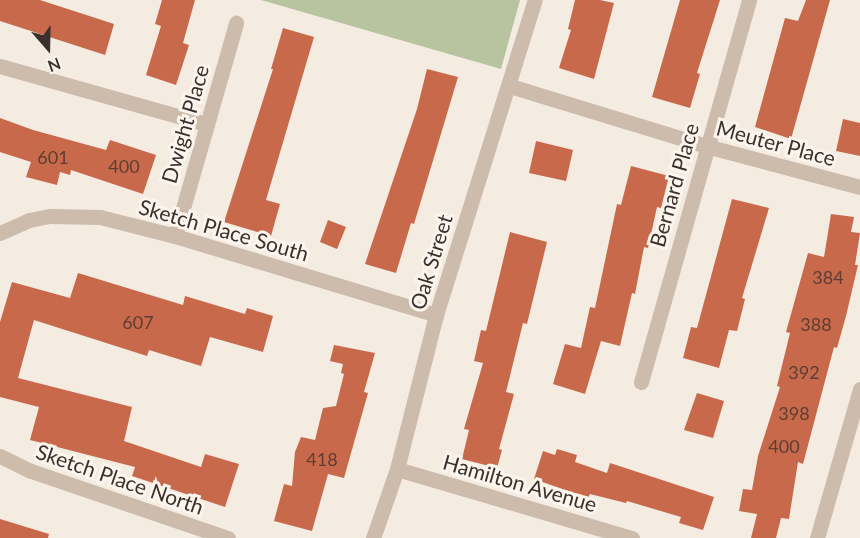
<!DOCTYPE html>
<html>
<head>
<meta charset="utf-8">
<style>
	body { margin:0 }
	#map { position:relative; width:860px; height:538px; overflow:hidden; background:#f4ebe1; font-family:Lato,sans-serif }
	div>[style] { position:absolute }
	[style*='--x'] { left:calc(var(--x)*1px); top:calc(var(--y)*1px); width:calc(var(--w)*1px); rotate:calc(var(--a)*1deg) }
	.green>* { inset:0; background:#b8c4a0 }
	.building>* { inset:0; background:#c8694b }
	.street>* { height:15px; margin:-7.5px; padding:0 7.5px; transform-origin:7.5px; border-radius:7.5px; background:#cdbbac }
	span { translate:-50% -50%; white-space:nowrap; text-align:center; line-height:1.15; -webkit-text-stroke:6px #fbf5ee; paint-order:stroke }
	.number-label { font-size:18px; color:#5e3e33 }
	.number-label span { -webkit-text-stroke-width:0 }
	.street-label { font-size:21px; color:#3b302b }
	.north { position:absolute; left:18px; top:18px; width:60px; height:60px; -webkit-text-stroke:4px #fbf5ee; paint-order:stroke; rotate:160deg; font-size:16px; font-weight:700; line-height:24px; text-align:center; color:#3b302b }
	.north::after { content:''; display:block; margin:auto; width:21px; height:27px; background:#3b302b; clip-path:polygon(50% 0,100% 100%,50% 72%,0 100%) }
</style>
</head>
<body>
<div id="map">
	<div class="green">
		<div style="clip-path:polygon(261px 0,520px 0,501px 69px)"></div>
	</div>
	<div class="building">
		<div style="clip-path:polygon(0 0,40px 0,114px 24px,105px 55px,0 21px)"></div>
		<div style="clip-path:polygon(162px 0,195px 0,183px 43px,189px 45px,176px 85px,146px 75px,161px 26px,155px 24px)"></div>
		<div style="clip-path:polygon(575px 0,600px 0,614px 3px,594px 79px,559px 68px,571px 30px,568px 29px)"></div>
		<div style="clip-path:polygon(680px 0,720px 0,697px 73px,700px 74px,690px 108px,652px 97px)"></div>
		<div style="clip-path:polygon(806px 0,830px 0,791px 139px,755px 127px,785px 18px,798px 21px)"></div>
		<div style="clip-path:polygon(283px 28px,314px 37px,266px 200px,280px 204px,271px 236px,224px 222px,273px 69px,271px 69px)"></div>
		<div style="clip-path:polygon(427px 69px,458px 77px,414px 224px,411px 223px,396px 273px,365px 264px,417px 109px)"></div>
		<div style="clip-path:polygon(0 118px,33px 130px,106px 150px,110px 140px,156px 155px,143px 194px,71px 170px,70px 175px,60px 172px,57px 185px,26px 177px,31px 162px,0 152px)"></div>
		<div style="clip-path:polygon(843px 119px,860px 123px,860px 156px,836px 151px)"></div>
		<div style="clip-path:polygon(536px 141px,573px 150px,566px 181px,529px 173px)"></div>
		<div style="clip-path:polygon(631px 166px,669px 176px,661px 208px,657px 207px,648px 248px,644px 247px,635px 294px,632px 293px,620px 346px,601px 341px,585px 394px,553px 384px,565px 344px,581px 348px,590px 307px,595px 308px,617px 204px,621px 205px)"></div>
		<div style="clip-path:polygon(732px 199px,769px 208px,742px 298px,745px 299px,737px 331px,729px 330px,719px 368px,683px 358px,691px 327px,697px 328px)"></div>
		<div style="clip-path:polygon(831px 214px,854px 217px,851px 232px,860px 233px,855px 265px,858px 265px,846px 316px,837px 348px,834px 347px,803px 464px,798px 462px,789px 519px,781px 518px,776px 538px,751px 538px,757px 514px,739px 511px,743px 489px,752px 490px,758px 456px,780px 387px,777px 386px,790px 333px,786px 332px,808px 253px,824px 257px)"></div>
		<div style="clip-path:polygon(328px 220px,346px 227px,337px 249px,320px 242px)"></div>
		<div style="clip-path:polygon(510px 232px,547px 242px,527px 324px,523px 323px,506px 392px,514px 394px,499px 449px,502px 450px,497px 468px,462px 459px,469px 430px,464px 429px,483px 363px,474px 361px,481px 330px,486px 331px)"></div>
		<div style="clip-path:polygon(78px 273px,183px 305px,185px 296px,245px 314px,247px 308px,273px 316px,263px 352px,210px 337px,201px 366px,149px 350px,147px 356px,34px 320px,18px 378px,132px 407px,124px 441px,201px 467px,205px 454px,239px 464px,225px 507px,132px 476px,135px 467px,30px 440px,39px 407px,0 397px,0 322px,12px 282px,70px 298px)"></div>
		<div style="clip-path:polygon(334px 345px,375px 353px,364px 392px,368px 393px,344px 478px,328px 474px,312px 531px,274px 521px,284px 484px,292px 486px,295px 452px,301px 437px,315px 440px,323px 408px,336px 406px,344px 374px,341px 373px,343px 364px,330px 361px)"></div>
		<div style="clip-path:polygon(697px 393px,724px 401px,713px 438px,684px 430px)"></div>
		<div style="clip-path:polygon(557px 449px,577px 455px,575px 462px,607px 473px,610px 463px,714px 497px,703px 530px,679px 523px,681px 517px,627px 501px,626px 503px,590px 494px,588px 498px,534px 479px,543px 451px,555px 455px)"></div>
		<div style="clip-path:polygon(0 519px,49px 534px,48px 538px,0 538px)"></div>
	</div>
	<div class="street">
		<div style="--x:0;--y:66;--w:215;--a:15.7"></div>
		<div style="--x:510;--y:86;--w:205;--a:17"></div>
		<div style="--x:706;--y:146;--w:159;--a:14.9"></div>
		<div style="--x:0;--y:233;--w:32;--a:-24"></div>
		<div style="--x:29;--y:220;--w:21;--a:-11"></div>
		<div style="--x:50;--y:216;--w:50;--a:1.1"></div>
		<div style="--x:100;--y:217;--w:77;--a:14.2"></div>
		<div style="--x:175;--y:236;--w:273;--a:16.8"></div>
		<div style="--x:175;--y:236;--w:222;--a:-74"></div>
		<div style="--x:641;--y:382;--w:397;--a:-74.2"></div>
		<div style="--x:0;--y:456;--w:34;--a:26"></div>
		<div style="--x:31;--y:471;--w:208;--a:18.8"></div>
		<div style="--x:397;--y:469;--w:245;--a:16.4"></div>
		<div style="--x:373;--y:538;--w:73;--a:-70.8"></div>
		<div style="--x:397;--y:469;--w:159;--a:-75.8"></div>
		<div style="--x:436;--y:315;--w:330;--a:-72.6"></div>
		<div style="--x:817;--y:538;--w:155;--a:-73.9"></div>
	</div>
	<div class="number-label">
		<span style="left:53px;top:157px">601</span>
		<span style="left:124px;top:166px">400</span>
		<span style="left:828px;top:277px">384</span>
		<span style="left:138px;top:322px">607</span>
		<span style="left:816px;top:324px">388</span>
		<span style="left:804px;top:372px">392</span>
		<span style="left:794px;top:413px">398</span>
		<span style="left:784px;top:446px">400</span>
		<span style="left:322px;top:459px">418</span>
	</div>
	<div class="street-label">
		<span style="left:185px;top:124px;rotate:-74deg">Dwight Place</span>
		<span style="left:776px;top:143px;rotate:15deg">Meuter Place</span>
		<span style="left:674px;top:185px;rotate:-74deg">Bernard Place</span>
		<span style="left:224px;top:230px;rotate:16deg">Sketch Place South</span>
		<span style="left:431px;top:262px;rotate:-73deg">Oak Street</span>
		<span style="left:120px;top:479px;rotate:19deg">Sketch Place North</span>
		<span style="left:520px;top:483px;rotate:16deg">Hamilton Avenue</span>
	</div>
	<div class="north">N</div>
</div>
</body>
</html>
